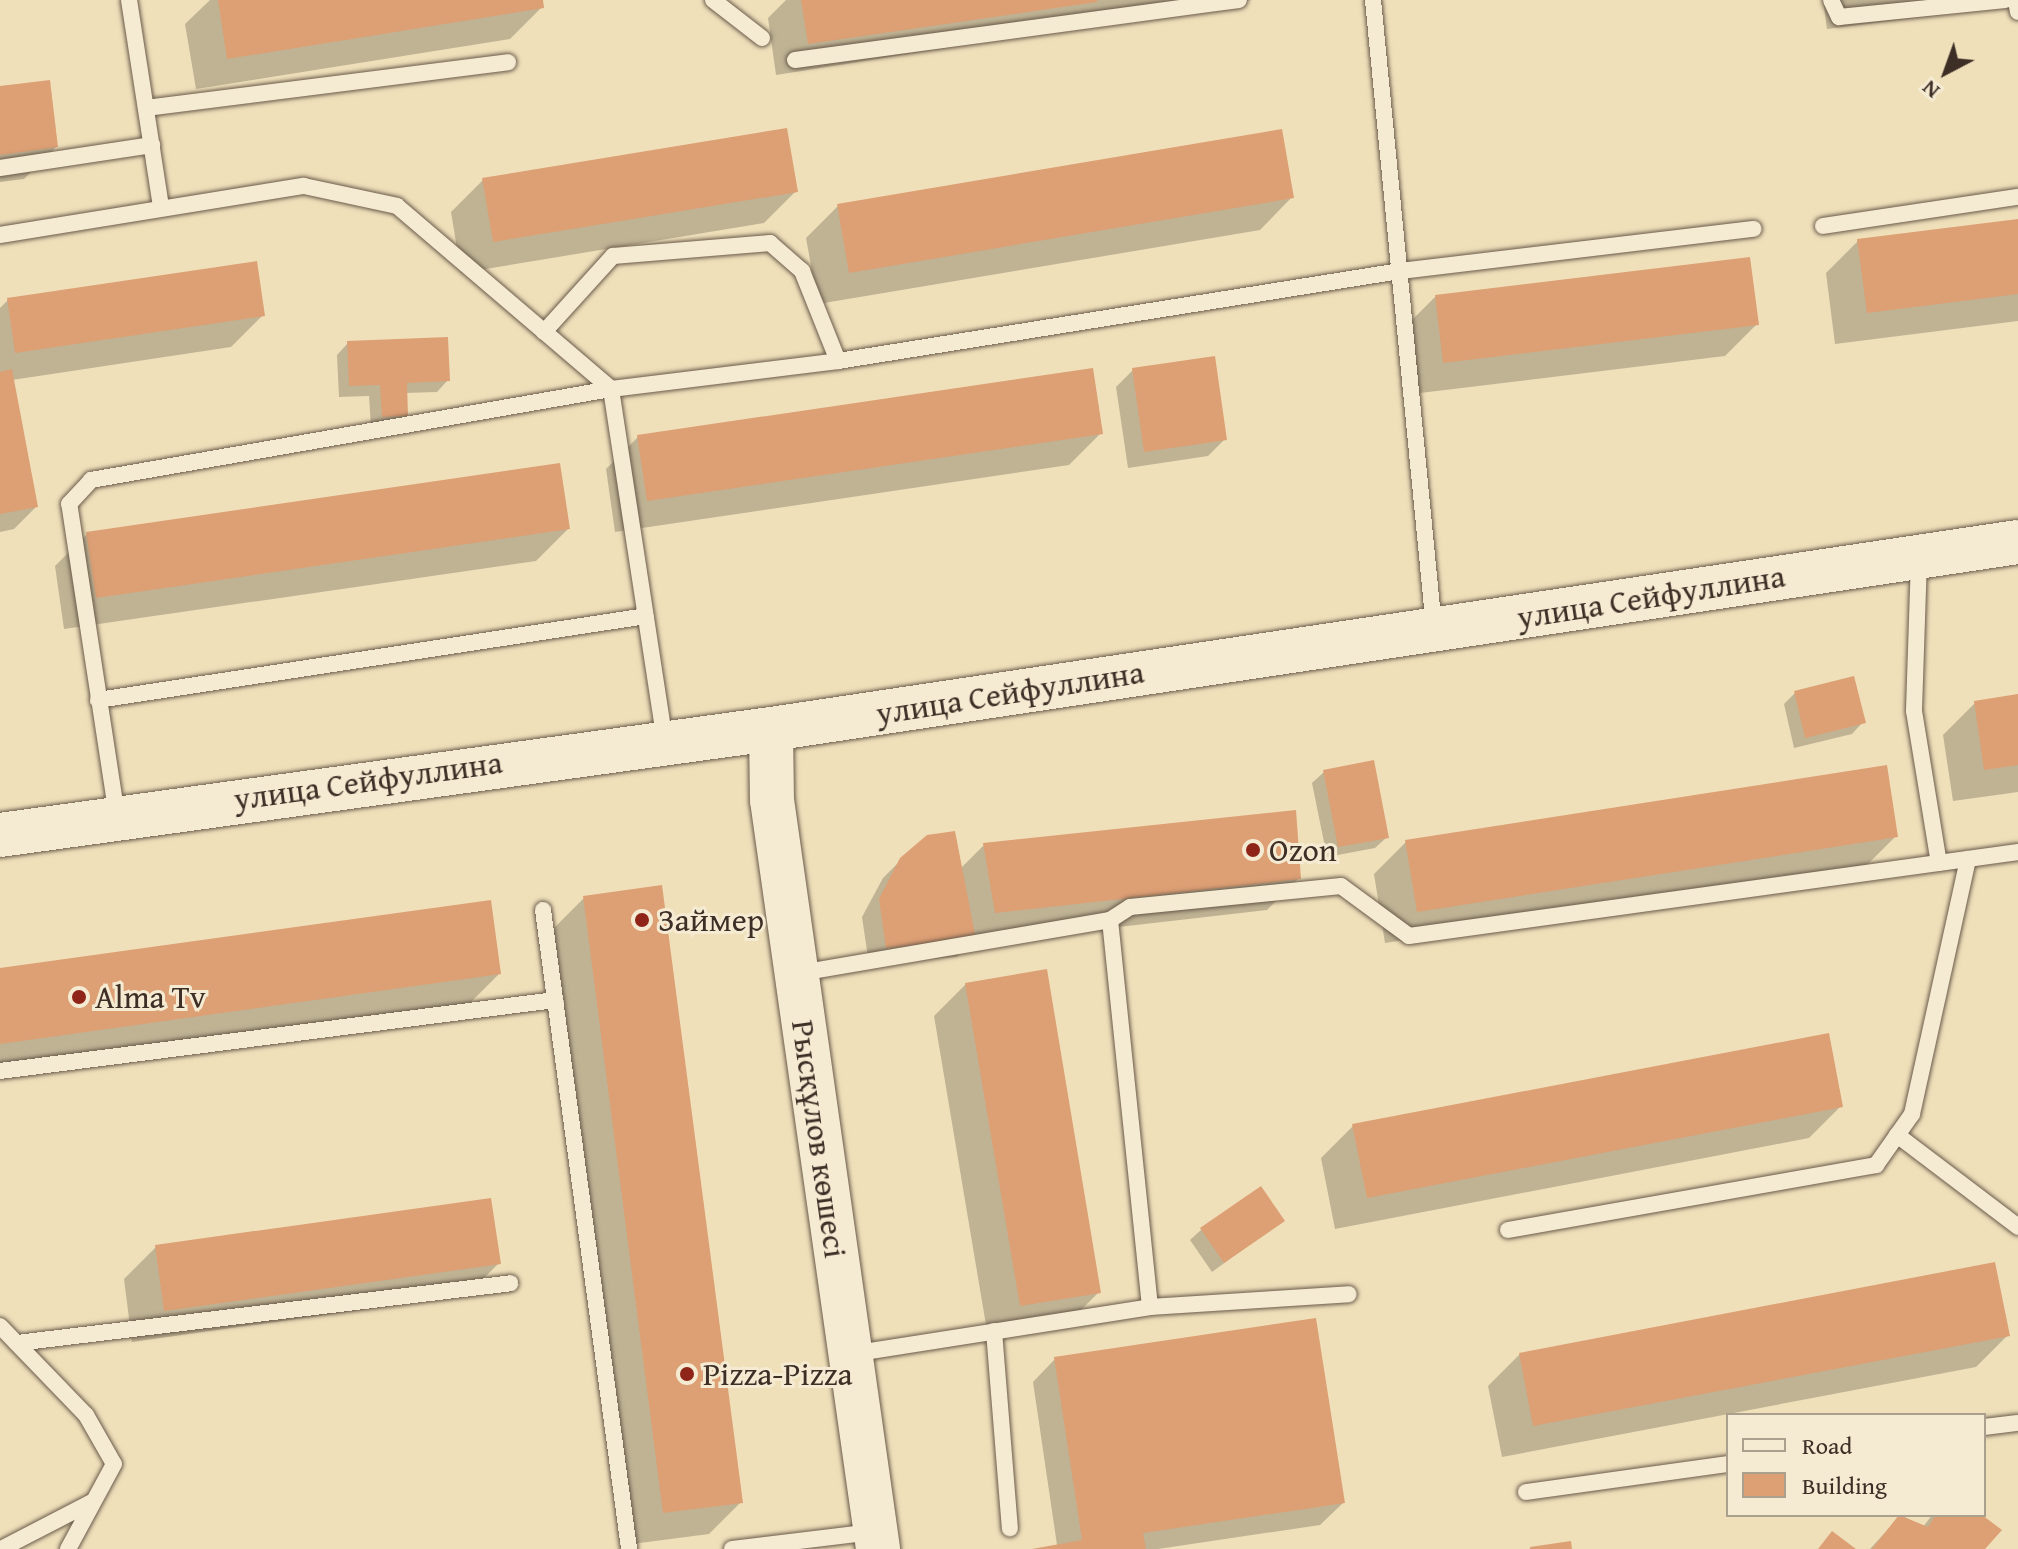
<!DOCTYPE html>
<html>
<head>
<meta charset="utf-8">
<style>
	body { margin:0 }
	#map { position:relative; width:2018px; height:1549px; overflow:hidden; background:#efe0ba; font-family:"Gentium Book Plus",serif }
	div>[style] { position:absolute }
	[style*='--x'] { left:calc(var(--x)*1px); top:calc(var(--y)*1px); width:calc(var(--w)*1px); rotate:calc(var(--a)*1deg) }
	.shadow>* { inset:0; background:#0003 }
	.building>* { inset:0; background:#dd9f74 }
	.roads { filter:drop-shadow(0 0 2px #6a5a4b) drop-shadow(0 0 2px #6a5a4b) }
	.lane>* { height:16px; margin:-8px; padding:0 8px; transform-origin:8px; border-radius:8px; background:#f5ebd2 }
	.secondary>* { height:44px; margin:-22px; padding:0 22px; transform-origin:22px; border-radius:22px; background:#f5ebd2 }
	.dots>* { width:22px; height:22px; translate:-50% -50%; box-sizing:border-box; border:4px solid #f5ebd2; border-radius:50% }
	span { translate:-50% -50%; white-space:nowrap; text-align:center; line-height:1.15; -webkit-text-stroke:6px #f5ebd2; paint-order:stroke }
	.street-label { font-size:32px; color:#3d2e26 }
	.poi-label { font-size:32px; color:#3d2e26 }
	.left { translate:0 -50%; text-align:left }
	.legend { position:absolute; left:1726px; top:1413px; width:260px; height:104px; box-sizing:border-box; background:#f5ebd2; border:2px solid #ab9f8d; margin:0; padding:10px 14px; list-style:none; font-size:24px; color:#3d2e26 }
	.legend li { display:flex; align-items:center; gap:16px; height:40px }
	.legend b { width:40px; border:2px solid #ab9f8d }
	.north { position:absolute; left:1906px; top:32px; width:80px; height:80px; -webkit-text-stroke:6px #f5ebd2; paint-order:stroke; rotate:221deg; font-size:22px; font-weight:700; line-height:32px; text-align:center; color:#3d2e26 }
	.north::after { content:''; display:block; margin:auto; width:28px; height:36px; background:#3d2e26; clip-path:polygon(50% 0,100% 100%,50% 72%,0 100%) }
</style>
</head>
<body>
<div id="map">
	<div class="shadow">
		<div style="clip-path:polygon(210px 0,541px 0,542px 7px,510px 39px,196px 89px,185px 24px)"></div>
		<div style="clip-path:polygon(786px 0,1252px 0,776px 75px,768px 18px)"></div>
		<div style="clip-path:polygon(1823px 0,2018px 0,2018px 5px,1827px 29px)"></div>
		<div style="clip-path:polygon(0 88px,56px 147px,24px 179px,0 182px)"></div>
		<div style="clip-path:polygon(483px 180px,796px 191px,764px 223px,461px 273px,451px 212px)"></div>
		<div style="clip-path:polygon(1292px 197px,1260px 230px,818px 304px,806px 238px,838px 206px)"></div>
		<div style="clip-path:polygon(2018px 221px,2018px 321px,1835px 344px,1826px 273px,1858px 241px)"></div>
		<div style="clip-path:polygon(1435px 297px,1757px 324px,1725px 356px,1412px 394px,1403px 329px)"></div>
		<div style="clip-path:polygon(8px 300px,263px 315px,231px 347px,12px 380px,36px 507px,14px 529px,0 532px,0 308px)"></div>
		<div style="clip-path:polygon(348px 343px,448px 380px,437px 392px,405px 393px,406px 415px,395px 427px,371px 427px,369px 396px,339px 397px,337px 355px)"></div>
		<div style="clip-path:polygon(1133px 370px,1225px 439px,1208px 456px,1128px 468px,1116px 387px)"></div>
		<div style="clip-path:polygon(1101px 433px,1069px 465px,615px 532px,606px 469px,638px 437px)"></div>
		<div style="clip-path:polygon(568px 529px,536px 561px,64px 629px,55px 566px,87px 534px)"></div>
		<div style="clip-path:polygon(1795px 693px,1863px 722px,1852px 734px,1794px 748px,1784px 704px)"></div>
		<div style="clip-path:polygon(2018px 696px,2018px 792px,1953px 801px,1943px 735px,1975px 703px)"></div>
		<div style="clip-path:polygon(1324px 772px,1387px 837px,1375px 848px,1327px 857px,1312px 783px)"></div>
		<div style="clip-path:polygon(1896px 836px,1864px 868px,1385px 943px,1374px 874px,1406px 842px)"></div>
		<div style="clip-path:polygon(984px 845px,1299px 878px,1267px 910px,970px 944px,957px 957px,869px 964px,862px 917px,883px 878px,901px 860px,960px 869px)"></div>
		<div style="clip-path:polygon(584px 898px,741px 1502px,709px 1534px,632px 1544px,552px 930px)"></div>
		<div style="clip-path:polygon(0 970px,499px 974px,467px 1006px,0 1071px)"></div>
		<div style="clip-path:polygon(966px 984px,1099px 1292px,1067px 1324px,988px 1337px,934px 1016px)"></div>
		<div style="clip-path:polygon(1841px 1106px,1809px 1138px,1335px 1229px,1321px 1158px,1353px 1126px)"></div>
		<div style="clip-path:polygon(1282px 1221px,1212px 1272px,1190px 1240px,1202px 1229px)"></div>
		<div style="clip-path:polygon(156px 1247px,499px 1263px,467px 1295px,132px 1342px,124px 1279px)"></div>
		<div style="clip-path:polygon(2008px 1335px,1976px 1367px,1502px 1457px,1488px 1386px,1520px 1354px)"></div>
		<div style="clip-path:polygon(1055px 1359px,1343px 1503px,1320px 1525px,1158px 1549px,1034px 1549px,1057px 1545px,1033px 1382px)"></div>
		<div style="clip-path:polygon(1901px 1515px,1923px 1527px,1932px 1515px,1979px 1515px,1982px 1549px,1870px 1549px)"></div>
	</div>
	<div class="building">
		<div style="clip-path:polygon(218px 0,543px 0,544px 8px,227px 59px)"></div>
		<div style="clip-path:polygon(801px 0,1097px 0,1097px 2px,808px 44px)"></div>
		<div style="clip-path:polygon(50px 80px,58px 147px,0 155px,0 86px)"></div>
		<div style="clip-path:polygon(787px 128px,798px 192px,493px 242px,482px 178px)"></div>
		<div style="clip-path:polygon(1282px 129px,1294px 198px,849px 273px,837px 204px)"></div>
		<div style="clip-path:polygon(2018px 219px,2018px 294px,1867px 313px,1857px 239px)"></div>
		<div style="clip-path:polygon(1750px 257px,1759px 325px,1443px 363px,1435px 295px)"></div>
		<div style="clip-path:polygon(257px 261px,265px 316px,15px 353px,7px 298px)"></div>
		<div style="clip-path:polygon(448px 337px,450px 381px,407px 383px,408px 416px,382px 417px,380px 385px,349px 386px,347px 341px)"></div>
		<div style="clip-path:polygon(1215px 356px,1227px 440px,1144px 452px,1132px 368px)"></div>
		<div style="clip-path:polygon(1093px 368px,1103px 434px,647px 501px,637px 435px)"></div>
		<div style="clip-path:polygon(12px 369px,38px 507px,0 514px,0 372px)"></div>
		<div style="clip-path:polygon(560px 463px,570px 529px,96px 598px,86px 532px)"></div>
		<div style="clip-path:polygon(1854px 676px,1866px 723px,1805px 738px,1794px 691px)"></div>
		<div style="clip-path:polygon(2018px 694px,2018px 765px,1984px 770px,1974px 701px)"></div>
		<div style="clip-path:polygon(1374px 760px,1389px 838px,1338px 847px,1323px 770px)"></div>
		<div style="clip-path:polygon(1887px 765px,1898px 837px,1417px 912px,1405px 840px)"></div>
		<div style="clip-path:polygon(1296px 810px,1301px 879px,995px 913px,983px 843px)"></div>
		<div style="clip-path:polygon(955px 831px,976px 940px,886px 948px,879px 899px,900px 858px,927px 835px)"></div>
		<div style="clip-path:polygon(662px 885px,743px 1503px,663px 1513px,583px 896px)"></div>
		<div style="clip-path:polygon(491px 900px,501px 974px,0 1044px,0 968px)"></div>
		<div style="clip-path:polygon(1047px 969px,1101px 1293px,1020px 1306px,965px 983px)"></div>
		<div style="clip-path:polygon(1829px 1033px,1843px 1107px,1367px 1198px,1352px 1124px)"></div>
		<div style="clip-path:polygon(1261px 1186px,1285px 1221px,1224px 1263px,1200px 1228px)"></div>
		<div style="clip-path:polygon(491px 1198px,501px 1264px,164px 1311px,155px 1245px)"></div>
		<div style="clip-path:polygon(1995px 1262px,2010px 1336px,1533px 1426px,1519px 1353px)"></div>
		<div style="clip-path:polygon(1316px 1318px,1345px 1503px,1143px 1533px,1146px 1549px,1032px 1549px,1082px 1540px,1054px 1357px)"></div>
		<div style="clip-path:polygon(1899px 1515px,1928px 1527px,1936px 1515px,1982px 1515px,2002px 1530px,1985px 1549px,1872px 1549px)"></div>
		<div style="clip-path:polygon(1832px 1531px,1856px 1549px,1818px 1549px)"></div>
		<div style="clip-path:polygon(1571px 1541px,1572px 1549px,1530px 1549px,1530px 1547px)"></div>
	</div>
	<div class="roads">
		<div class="lane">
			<div style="--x:129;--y:0;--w:208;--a:81.2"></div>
			<div style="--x:713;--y:0;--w:62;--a:37.8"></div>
			<div style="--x:1373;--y:0;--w:631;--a:84.45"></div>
			<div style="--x:1831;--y:0;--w:19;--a:65"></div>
			<div style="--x:1839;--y:17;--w:167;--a:-5.8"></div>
			<div style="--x:2016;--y:0;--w:12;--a:81"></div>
			<div style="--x:795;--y:60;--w:448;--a:-7.7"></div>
			<div style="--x:146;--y:108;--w:365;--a:-7.2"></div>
			<div style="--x:0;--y:168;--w:154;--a:-8.6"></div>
			<div style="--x:1823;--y:226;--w:197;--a:-8.5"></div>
			<div style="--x:0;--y:235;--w:308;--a:-9.2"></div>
			<div style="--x:304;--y:186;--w:95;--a:12.1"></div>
			<div style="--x:397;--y:206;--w:282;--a:40.5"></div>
			<div style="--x:611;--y:389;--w:356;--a:81.3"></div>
			<div style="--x:544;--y:332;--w:103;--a:-47.8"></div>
			<div style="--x:613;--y:256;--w:158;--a:-4.7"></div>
			<div style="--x:770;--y:243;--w:43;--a:41.2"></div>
			<div style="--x:802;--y:271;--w:97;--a:68.2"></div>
			<div style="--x:1919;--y:559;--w:152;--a:91.9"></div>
			<div style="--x:1914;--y:711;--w:154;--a:80.7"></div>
			<div style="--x:98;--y:700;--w:554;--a:-8.71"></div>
			<div style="--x:117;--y:816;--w:316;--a:-98.7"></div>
			<div style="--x:69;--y:504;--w:33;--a:-47"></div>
			<div style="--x:91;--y:480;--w:528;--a:-9.93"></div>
			<div style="--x:611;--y:389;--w:229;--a:-7"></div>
			<div style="--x:838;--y:361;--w:569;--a:-9.1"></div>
			<div style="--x:1400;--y:271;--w:356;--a:-6.8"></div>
			<div style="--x:543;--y:910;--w:645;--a:82.33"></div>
			<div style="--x:800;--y:973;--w:314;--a:-9.7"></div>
			<div style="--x:0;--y:1071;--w:560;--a:-7.29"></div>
			<div style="--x:1897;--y:1135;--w:152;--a:37.2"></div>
			<div style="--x:1508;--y:1230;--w:374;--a:-10"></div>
			<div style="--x:1876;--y:1165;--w:62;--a:-54.8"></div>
			<div style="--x:1912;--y:1114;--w:261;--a:-77.6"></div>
			<div style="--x:1150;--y:1307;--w:199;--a:-3.7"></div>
			<div style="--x:0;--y:1326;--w:124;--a:46"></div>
			<div style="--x:86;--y:1415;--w:56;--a:60.3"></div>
			<div style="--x:114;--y:1464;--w:97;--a:118.4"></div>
			<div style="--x:994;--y:1331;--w:198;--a:85.4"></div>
			<div style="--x:17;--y:1343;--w:497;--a:-6.9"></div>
			<div style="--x:851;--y:1354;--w:303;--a:-8.9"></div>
			<div style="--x:1150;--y:1307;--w:389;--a:-95.9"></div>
			<div style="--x:1110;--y:920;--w:24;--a:-33"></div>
			<div style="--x:1130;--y:907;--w:212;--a:-5.7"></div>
			<div style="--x:1341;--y:886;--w:84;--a:36.3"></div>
			<div style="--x:1409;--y:936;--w:615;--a:-7.85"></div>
			<div style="--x:1984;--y:1427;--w:34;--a:-7"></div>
			<div style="--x:1526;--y:1492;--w:204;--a:-7.9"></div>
			<div style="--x:1;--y:1549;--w:102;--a:-27.3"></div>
			<div style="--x:732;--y:1549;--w:142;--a:-6.9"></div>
		</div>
		<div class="secondary">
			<div style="--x:771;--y:729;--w:71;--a:89.2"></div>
			<div style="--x:772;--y:800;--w:756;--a:81.94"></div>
			<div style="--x:0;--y:835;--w:778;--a:-7.83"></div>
			<div style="--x:771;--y:729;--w:1261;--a:-8.53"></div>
		</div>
	</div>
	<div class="dots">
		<div style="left:1253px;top:850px;background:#8f2418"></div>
		<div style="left:642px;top:920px;background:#8f2418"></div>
		<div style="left:79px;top:997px;background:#8f2418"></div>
		<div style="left:687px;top:1374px;background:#8f2418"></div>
	</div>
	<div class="street-label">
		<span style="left:1651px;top:597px;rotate:-9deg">улица Сейфуллина</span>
		<span style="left:1010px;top:693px;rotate:-9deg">улица Сейфуллина</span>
		<span style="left:368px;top:781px;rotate:-8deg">улица Сейфуллина</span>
		<span style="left:819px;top:1139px;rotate:82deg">Рысқұлов көшесі</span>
	</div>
	<div class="poi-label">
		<span class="left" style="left:1269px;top:850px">Ozon</span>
		<span class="left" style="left:658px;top:920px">Займер</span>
		<span class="left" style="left:95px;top:997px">Alma Tv</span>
		<span class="left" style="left:703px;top:1374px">Pizza-Pizza</span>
	</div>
	<ul class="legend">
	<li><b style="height:10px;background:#f5ebd2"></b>Road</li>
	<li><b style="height:22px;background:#dd9f74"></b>Building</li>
	</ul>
	<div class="north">N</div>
</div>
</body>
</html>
